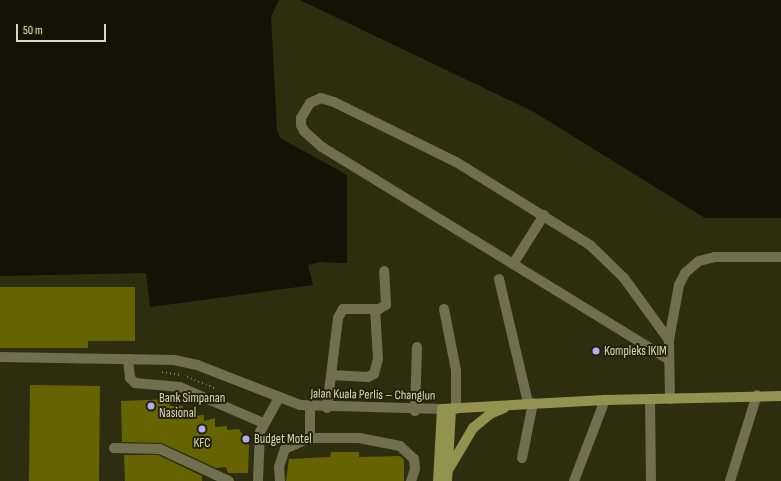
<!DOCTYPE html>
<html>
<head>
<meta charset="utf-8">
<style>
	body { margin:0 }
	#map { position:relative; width:781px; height:481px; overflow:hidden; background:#2d2d10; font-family:"Sofia Sans Condensed",sans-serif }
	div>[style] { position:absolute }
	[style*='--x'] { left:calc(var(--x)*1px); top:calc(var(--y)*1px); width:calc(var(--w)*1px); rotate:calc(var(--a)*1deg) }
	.water>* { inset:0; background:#121205 }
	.building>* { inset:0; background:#666302 }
	.path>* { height:2px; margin-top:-1px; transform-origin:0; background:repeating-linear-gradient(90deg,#7d7d65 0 1px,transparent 0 4px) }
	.minor>* { height:10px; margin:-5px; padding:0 5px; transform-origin:5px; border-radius:5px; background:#707051 }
	.major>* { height:10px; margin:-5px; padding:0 5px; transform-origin:5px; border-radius:5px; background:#93924f }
	.dots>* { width:11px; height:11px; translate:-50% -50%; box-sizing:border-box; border:2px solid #242306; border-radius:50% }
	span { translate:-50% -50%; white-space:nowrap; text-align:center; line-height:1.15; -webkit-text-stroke:4px #242306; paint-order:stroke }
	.poi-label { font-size:13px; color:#d7d7c6 }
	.left { translate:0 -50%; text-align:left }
	.street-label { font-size:13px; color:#d7d7c6 }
	.scale { position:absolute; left:16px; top:24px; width:90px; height:18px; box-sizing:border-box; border:2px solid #d7d7c6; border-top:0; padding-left:5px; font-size:12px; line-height:14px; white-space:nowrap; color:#d7d7c6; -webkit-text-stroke:3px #242306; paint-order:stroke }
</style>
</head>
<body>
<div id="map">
	<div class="water">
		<div style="clip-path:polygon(0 0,279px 0,271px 17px,277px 130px,280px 138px,347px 175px,347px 263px,320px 262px,308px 265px,313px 285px,150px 307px,146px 273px,0 276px)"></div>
		<div style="clip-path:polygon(300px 0,781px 0,781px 218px,705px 218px,534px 112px)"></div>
	</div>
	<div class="building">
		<div style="clip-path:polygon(0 287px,135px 287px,135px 341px,88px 341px,88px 348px,0 348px)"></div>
		<div style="clip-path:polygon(30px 385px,100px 386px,99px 481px,29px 481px)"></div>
		<div style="clip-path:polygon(171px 399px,170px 406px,183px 406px,182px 411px,192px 410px,193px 416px,204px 415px,204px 421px,215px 418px,215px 427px,227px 426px,227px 430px,239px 429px,249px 445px,248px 473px,228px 473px,226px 467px,216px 468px,162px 443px,122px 442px,121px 401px)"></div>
		<div style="clip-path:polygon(331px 452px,359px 452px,359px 457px,400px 456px,404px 460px,404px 481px,286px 481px,289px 459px,330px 457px)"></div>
		<div style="clip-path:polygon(124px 455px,158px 455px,202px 476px,202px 481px,125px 481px)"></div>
	</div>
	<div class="path">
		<div style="--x:162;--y:372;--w:19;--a:9"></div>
		<div style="--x:187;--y:377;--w:31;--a:22"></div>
	</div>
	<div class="minor">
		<div style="--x:513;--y:264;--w:58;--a:-57.7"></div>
		<div style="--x:499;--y:279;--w:127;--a:76.8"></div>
		<div style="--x:444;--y:309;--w:62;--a:78.9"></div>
		<div style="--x:456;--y:370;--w:39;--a:90"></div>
		<div style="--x:669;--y:340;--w:77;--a:-126"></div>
		<div style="--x:624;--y:278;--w:47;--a:-135.9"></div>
		<div style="--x:590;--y:245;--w:158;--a:-148.2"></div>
		<div style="--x:456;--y:162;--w:136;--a:-153.8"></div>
		<div style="--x:334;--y:102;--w:14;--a:-163"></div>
		<div style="--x:321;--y:98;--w:12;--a:156"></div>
		<div style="--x:310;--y:103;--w:17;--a:121"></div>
		<div style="--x:301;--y:118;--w:7;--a:90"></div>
		<div style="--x:301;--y:125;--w:7;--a:63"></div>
		<div style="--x:304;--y:131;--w:24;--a:42"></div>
		<div style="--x:322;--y:147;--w:407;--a:31.5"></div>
		<div style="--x:0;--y:357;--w:174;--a:1"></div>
		<div style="--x:174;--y:360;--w:24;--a:12"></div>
		<div style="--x:197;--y:365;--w:110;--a:21.2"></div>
		<div style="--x:300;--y:405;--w:142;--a:1.6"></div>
		<div style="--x:128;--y:359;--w:19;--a:84"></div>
		<div style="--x:130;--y:378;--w:7;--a:45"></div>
		<div style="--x:135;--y:383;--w:45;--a:5.1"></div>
		<div style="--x:180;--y:387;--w:90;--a:23.4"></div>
		<div style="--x:331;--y:375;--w:37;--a:3"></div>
		<div style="--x:368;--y:377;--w:7;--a:-27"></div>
		<div style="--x:374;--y:374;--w:16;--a:-75"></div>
		<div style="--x:378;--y:359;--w:50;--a:-93.4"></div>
		<div style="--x:650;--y:399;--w:82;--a:89.3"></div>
		<div style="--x:670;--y:399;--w:59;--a:-91"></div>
		<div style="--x:669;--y:340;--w:56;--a:-79.7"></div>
		<div style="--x:679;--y:285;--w:13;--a:-63"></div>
		<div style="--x:685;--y:273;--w:18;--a:-41"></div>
		<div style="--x:699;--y:261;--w:16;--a:-14"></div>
		<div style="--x:715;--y:257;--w:66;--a:0"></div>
		<div style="--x:327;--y:408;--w:91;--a:-83"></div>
		<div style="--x:338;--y:318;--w:10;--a:-61"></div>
		<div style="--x:343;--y:309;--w:36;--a:0"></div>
		<div style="--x:379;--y:309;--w:8;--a:-30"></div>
		<div style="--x:386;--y:305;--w:34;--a:-93"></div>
		<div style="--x:415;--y:411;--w:64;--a:-88.2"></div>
		<div style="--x:310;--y:438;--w:31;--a:-90"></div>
		<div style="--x:114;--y:448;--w:46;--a:1.2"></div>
		<div style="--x:160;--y:449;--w:76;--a:24.9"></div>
		<div style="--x:522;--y:458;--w:56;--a:-78.7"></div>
		<div style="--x:258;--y:481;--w:49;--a:-87.7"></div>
		<div style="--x:260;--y:432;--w:39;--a:-61"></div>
		<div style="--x:280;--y:481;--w:14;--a:-94"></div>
		<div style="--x:279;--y:467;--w:19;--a:-72"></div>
		<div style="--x:285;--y:449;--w:27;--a:-24"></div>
		<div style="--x:310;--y:438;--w:49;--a:0"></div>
		<div style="--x:359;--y:438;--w:42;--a:11"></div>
		<div style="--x:400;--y:446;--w:19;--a:43"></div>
		<div style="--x:414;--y:459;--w:10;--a:84"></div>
		<div style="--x:415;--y:469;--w:13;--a:108"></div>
		<div style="--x:574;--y:481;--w:87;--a:-69.1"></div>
		<div style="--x:730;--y:481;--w:90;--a:-72.6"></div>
	</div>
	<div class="major">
		<div style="--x:447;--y:472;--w:51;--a:-59.4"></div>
		<div style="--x:473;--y:428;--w:22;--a:-39"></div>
		<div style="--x:490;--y:414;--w:15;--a:-23"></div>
		<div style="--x:438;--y:481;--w:72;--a:-86.8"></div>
		<div style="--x:442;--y:409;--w:163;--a:-3.2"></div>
		<div style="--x:605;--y:400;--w:176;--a:-1.3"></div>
		<div style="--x:447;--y:481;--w:72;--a:-86.8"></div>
	</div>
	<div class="dots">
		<div style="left:596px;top:351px;background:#b3adf9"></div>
		<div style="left:151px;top:406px;background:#b3adf9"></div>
		<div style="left:202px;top:429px;background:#b3adf9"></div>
		<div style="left:246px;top:439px;background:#b3adf9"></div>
	</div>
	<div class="poi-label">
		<span class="left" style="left:604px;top:351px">Kompleks IKIM</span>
		<span class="left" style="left:159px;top:406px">Bank Simpanan<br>Nasional</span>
		<span class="left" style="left:254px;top:439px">Budget Motel</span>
		<span style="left:202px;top:443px">KFC</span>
	</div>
	<div class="street-label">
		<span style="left:373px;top:395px;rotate:1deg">Jalan Kuala Perlis – Changlun</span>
	</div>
	<div class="scale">50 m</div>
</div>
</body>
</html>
